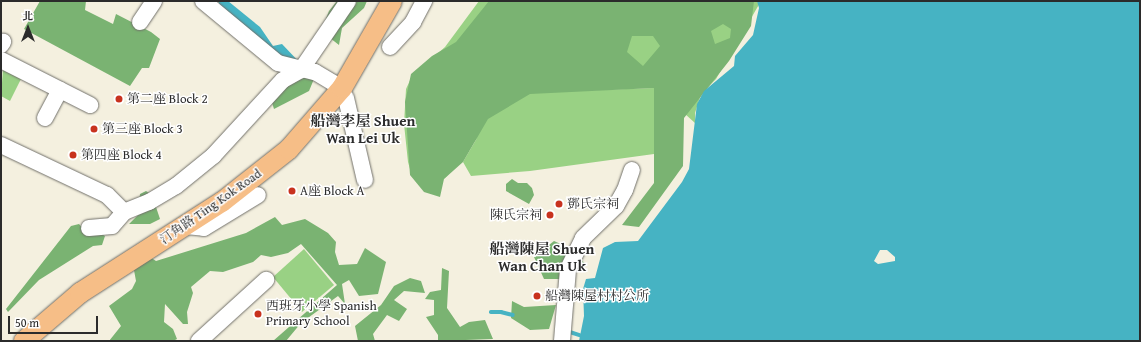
<!DOCTYPE html>
<html>
<head>
<meta charset="utf-8">
<style>
	body { margin:0 }
	#map { position:relative; width:1141px; height:342px; overflow:hidden; background:#f4f0df; font-family:"Gentium Book Plus","Noto Serif TC",serif }
	div>[style] { position:absolute }
	[style*='--x'] { left:calc(var(--x)*1px); top:calc(var(--y)*1px); width:calc(var(--w)*1px); rotate:calc(var(--a)*1deg) }
	.green>* { inset:0; background:#99d184 }
	.forest>* { inset:0; background:#7ab372 }
	.water>* { inset:0; background:#46b3c3 }
	.stream>* { height:3.5px; margin:-1.75px; padding:0 1.75px; transform-origin:1.75px; border-radius:1.75px; background:#46b3c3 }
	.roads { filter:drop-shadow(0 0 1px #71706a) drop-shadow(0 0 1px #71706a) }
	.minor>* { height:16px; margin:-8px; padding:0 8px; transform-origin:8px; border-radius:8px; background:#fff }
	.major>* { height:20px; margin:-10px; padding:0 10px; transform-origin:10px; border-radius:10px; background:#f6be87 }
	.dots>* { width:11px; height:11px; translate:-50% -50%; box-sizing:border-box; border:2px solid #fff; border-radius:50% }
	span { translate:-50% -50%; white-space:nowrap; text-align:center; line-height:1.15; -webkit-text-stroke:3px #fff; paint-order:stroke }
	.poi-label { font-size:13px; color:#2b2b2b }
	.left { translate:0 -50%; text-align:left }
	.right { translate:-100% -50%; text-align:right }
	.street-label { font-size:13px; color:#2b2b2b }
	.quarter-label { font-size:15px; color:#2b2b2b; font-weight:700 }
	.frame { position:absolute; inset:0; border:2px solid #2b2b2b; pointer-events:none }
	.north { position:absolute; left:8px; top:8px; width:40px; height:40px; -webkit-text-stroke:3px #fff; paint-order:stroke; rotate:0deg; font-size:11px; font-weight:700; line-height:16px; text-align:center; color:#2b2b2b }
	.north::after { content:''; display:block; margin:auto; width:14px; height:18px; background:#2b2b2b; clip-path:polygon(50% 0,100% 100%,50% 72%,0 100%) }
	.scale { position:absolute; left:8px; top:316px; width:90px; height:18px; box-sizing:border-box; border:2px solid #2b2b2b; border-top:0; padding-left:5px; font-size:12px; line-height:14px; white-space:nowrap; color:#2b2b2b; -webkit-text-stroke:3px #fff; paint-order:stroke }
</style>
</head>
<body>
<div id="map">
	<div class="green">
		<div style="clip-path:polygon(479px 1px,761px 1px,716px 79px,701px 94px,695px 113px,695px 123px,643px 76px,544px 92px,654px 88px,654px 154px,530px 171px,471px 176px,463px 162px,477px 138px,446px 177px,439px 182px,412px 176px,408px 162px,404px 124px,406px 89px,412px 76px,445px 47px)"></div>
		<div style="clip-path:polygon(3px 69px,21px 79px,10px 101px,1px 96px)"></div>
		<div style="clip-path:polygon(304px 249px,334px 285px,302px 312px,273px 277px)"></div>
	</div>
	<div class="forest">
		<div style="clip-path:polygon(40px 1px,86px 1px,85px 10px,113px 24px,116px 14px,151px 32px,160px 39px,149px 68px,142px 68px,130px 86px,24px 29px)"></div>
		<div style="clip-path:polygon(337px 1px,367px 1px,364px 8px,342px 28px,339px 45px,321px 31px,329px 11px)"></div>
		<div style="clip-path:polygon(evenodd,489px 1px,754px 1px,751px 26px,729px 61px,684px 118px,683px 166px,639px 227px,622px 225px,654px 183px,654px 88px,530px 94px,488px 119px,463px 162px,444px 179px,440px 197px,424px 192px,410px 175px,405px 102px,411px 74px,432px 56px,456px 42px,489px 1px,723px 24px,731px 29px,730px 38px,715px 44px,711px 31px,723px 24px,489px 1px,632px 36px,653px 36px,660px 46px,643px 66px,627px 52px,632px 36px)"></div>
		<div style="clip-path:polygon(281px 72px,314px 79px,309px 91px,274px 109px,268px 90px)"></div>
		<div style="clip-path:polygon(512px 179px,518px 183px,527px 183px,532px 188px,534px 195px,529px 204px,506px 191px,506px 184px)"></div>
		<div style="clip-path:polygon(146px 191px,152px 195px,160px 219px,150px 224px,129px 224px,138px 215px,140px 194px)"></div>
		<div style="clip-path:polygon(275px 217px,282px 225px,305px 219px,328px 233px,336px 242px,335px 252px,339px 265px,357px 264px,365px 248px,386px 262px,378px 294px,359px 296px,349px 280px,342px 284px,345px 304px,338px 296px,301px 323px,286px 341px,273px 341px,337px 285px,301px 244px,288px 253px,271px 257px,261px 255px,253px 262px,223px 272px,210px 271px,191px 287px,193px 293px,187px 312px,188px 324px,183px 324px,165px 304px,164px 322px,173px 329px,177px 339px,173px 341px,109px 341px,121px 326px,109px 306px,132px 289px,136px 281px,131px 254px,138px 249px,156px 261px,246px 233px)"></div>
		<div style="clip-path:polygon(79px 224px,90px 236px,100px 233px,105px 236px,102px 245px,93px 246px,39px 280px,8px 312px,6px 309px,71px 226px)"></div>
		<div style="clip-path:polygon(554px 241px,565px 246px,587px 265px,562px 279px,544px 279px,534px 257px)"></div>
		<div style="clip-path:polygon(442px 268px,449px 271px,447px 308px,460px 327px,469px 322px,485px 320px,493px 339px,438px 341px,438px 335px,426px 317px,434px 315px,434px 300px,425px 299px,430px 292px,441px 290px)"></div>
		<div style="clip-path:polygon(410px 278px,421px 281px,425px 293px,404px 291px,394px 300px,407px 309px,399px 321px,387px 315px,373px 334px,375px 341px,358px 341px,355px 326px,381px 305px,394px 286px)"></div>
		<div style="clip-path:polygon(512px 301px,524px 307px,556px 305px,549px 329px,530px 330px,511px 318px)"></div>
	</div>
	<div class="water">
		<div style="clip-path:polygon(218px 1px,228px 1px,260px 27px,273px 46px,282px 44px,302px 65px,288px 64px,221px 8px)"></div>
		<div style="clip-path:polygon(evenodd,757px 1px,1140px 1px,1140px 341px,579px 341px,584px 316px,583px 289px,586px 279px,595px 278px,603px 248px,615px 242px,638px 241px,682px 182px,689px 169px,697px 104px,704px 91px,734px 66px,735px 56px,753px 35px,759px 8px,757px 1px,880px 250px,887px 250px,895px 257px,895px 261px,878px 264px,874px 261px,880px 250px)"></div>
	</div>
	<div class="stream">
		<div style="--x:491;--y:312;--w:10;--a:0"></div>
		<div style="--x:501;--y:312;--w:12;--a:14"></div>
		<div style="--x:567;--y:331;--w:13;--a:18"></div>
	</div>
	<div class="roads">
		<div class="minor">
			<div style="--x:203;--y:1;--w:97;--a:39.6"></div>
			<div style="--x:278;--y:63;--w:38;--a:14"></div>
			<div style="--x:315;--y:72;--w:31;--a:31"></div>
			<div style="--x:140;--y:22;--w:25;--a:-56"></div>
			<div style="--x:1;--y:45;--w:4;--a:-56"></div>
			<div style="--x:390;--y:47;--w:34;--a:-47"></div>
			<div style="--x:413;--y:22;--w:24;--a:-62"></div>
			<div style="--x:1;--y:60;--w:100;--a:26.8"></div>
			<div style="--x:346;--y:98;--w:84;--a:77"></div>
			<div style="--x:45;--y:118;--w:32;--a:-62"></div>
			<div style="--x:1;--y:145;--w:117;--a:25.3"></div>
			<div style="--x:107;--y:195;--w:24;--a:45"></div>
			<div style="--x:186;--y:226;--w:18;--a:6"></div>
			<div style="--x:204;--y:228;--w:63;--a:-31.4"></div>
			<div style="--x:89;--y:228;--w:23;--a:-5"></div>
			<div style="--x:112;--y:226;--w:18;--a:-49"></div>
			<div style="--x:124;--y:212;--w:27;--a:-22"></div>
			<div style="--x:149;--y:202;--w:31;--a:-31"></div>
			<div style="--x:176;--y:186;--w:48;--a:-39"></div>
			<div style="--x:213;--y:156;--w:103;--a:-47.4"></div>
			<div style="--x:283;--y:80;--w:21;--a:-29"></div>
			<div style="--x:301;--y:70;--w:83;--a:-55.7"></div>
			<div style="--x:199;--y:341;--w:91;--a:-42.3"></div>
			<div style="--x:562;--y:341;--w:72;--a:-85.2"></div>
			<div style="--x:568;--y:269;--w:34;--a:-64"></div>
			<div style="--x:583;--y:238;--w:46;--a:-44.1"></div>
			<div style="--x:616;--y:206;--w:18;--a:-61"></div>
			<div style="--x:625;--y:190;--w:21;--a:-71"></div>
		</div>
		<div class="major">
			<div style="--x:24;--y:341;--w:74;--a:-40.6"></div>
			<div style="--x:80;--y:293;--w:169;--a:-32.7"></div>
			<div style="--x:222;--y:202;--w:85;--a:-38.3"></div>
			<div style="--x:289;--y:149;--w:81;--a:-49"></div>
			<div style="--x:342;--y:88;--w:100;--a:-60.1"></div>
		</div>
	</div>
	<div class="dots">
		<div style="left:119px;top:99px;background:#c8321e"></div>
		<div style="left:94px;top:129px;background:#c8321e"></div>
		<div style="left:73px;top:155px;background:#c8321e"></div>
		<div style="left:292px;top:191px;background:#c8321e"></div>
		<div style="left:559px;top:204px;background:#c8321e"></div>
		<div style="left:550px;top:215px;background:#c8321e"></div>
		<div style="left:537px;top:296px;background:#c8321e"></div>
		<div style="left:258px;top:314px;background:#c8321e"></div>
	</div>
	<div class="poi-label">
		<span class="left" style="left:127px;top:99px">第二座 Block 2</span>
		<span class="left" style="left:102px;top:129px">第三座 Block 3</span>
		<span class="left" style="left:81px;top:155px">第四座 Block 4</span>
		<span class="left" style="left:300px;top:191px">A座 Block A</span>
		<span class="left" style="left:567px;top:204px">鄧氏宗祠</span>
		<span class="right" style="left:542px;top:215px">陳氏宗祠</span>
		<span class="left" style="left:545px;top:296px">船灣陳屋村村公所</span>
		<span class="left" style="left:266px;top:314px">西班牙小學 Spanish<br>Primary School</span>
	</div>
	<div class="street-label">
		<span style="left:211px;top:207px;rotate:-35deg">汀角路 Ting Kok Road</span>
	</div>
	<div class="quarter-label">
		<span style="left:363px;top:129px">船灣李屋 Shuen<br>Wan Lei Uk</span>
		<span style="left:542px;top:257px">船灣陳屋 Shuen<br>Wan Chan Uk</span>
	</div>
	<div class="frame"></div>
	<div class="north">北</div>
	<div class="scale">50 m</div>
</div>
</body>
</html>
